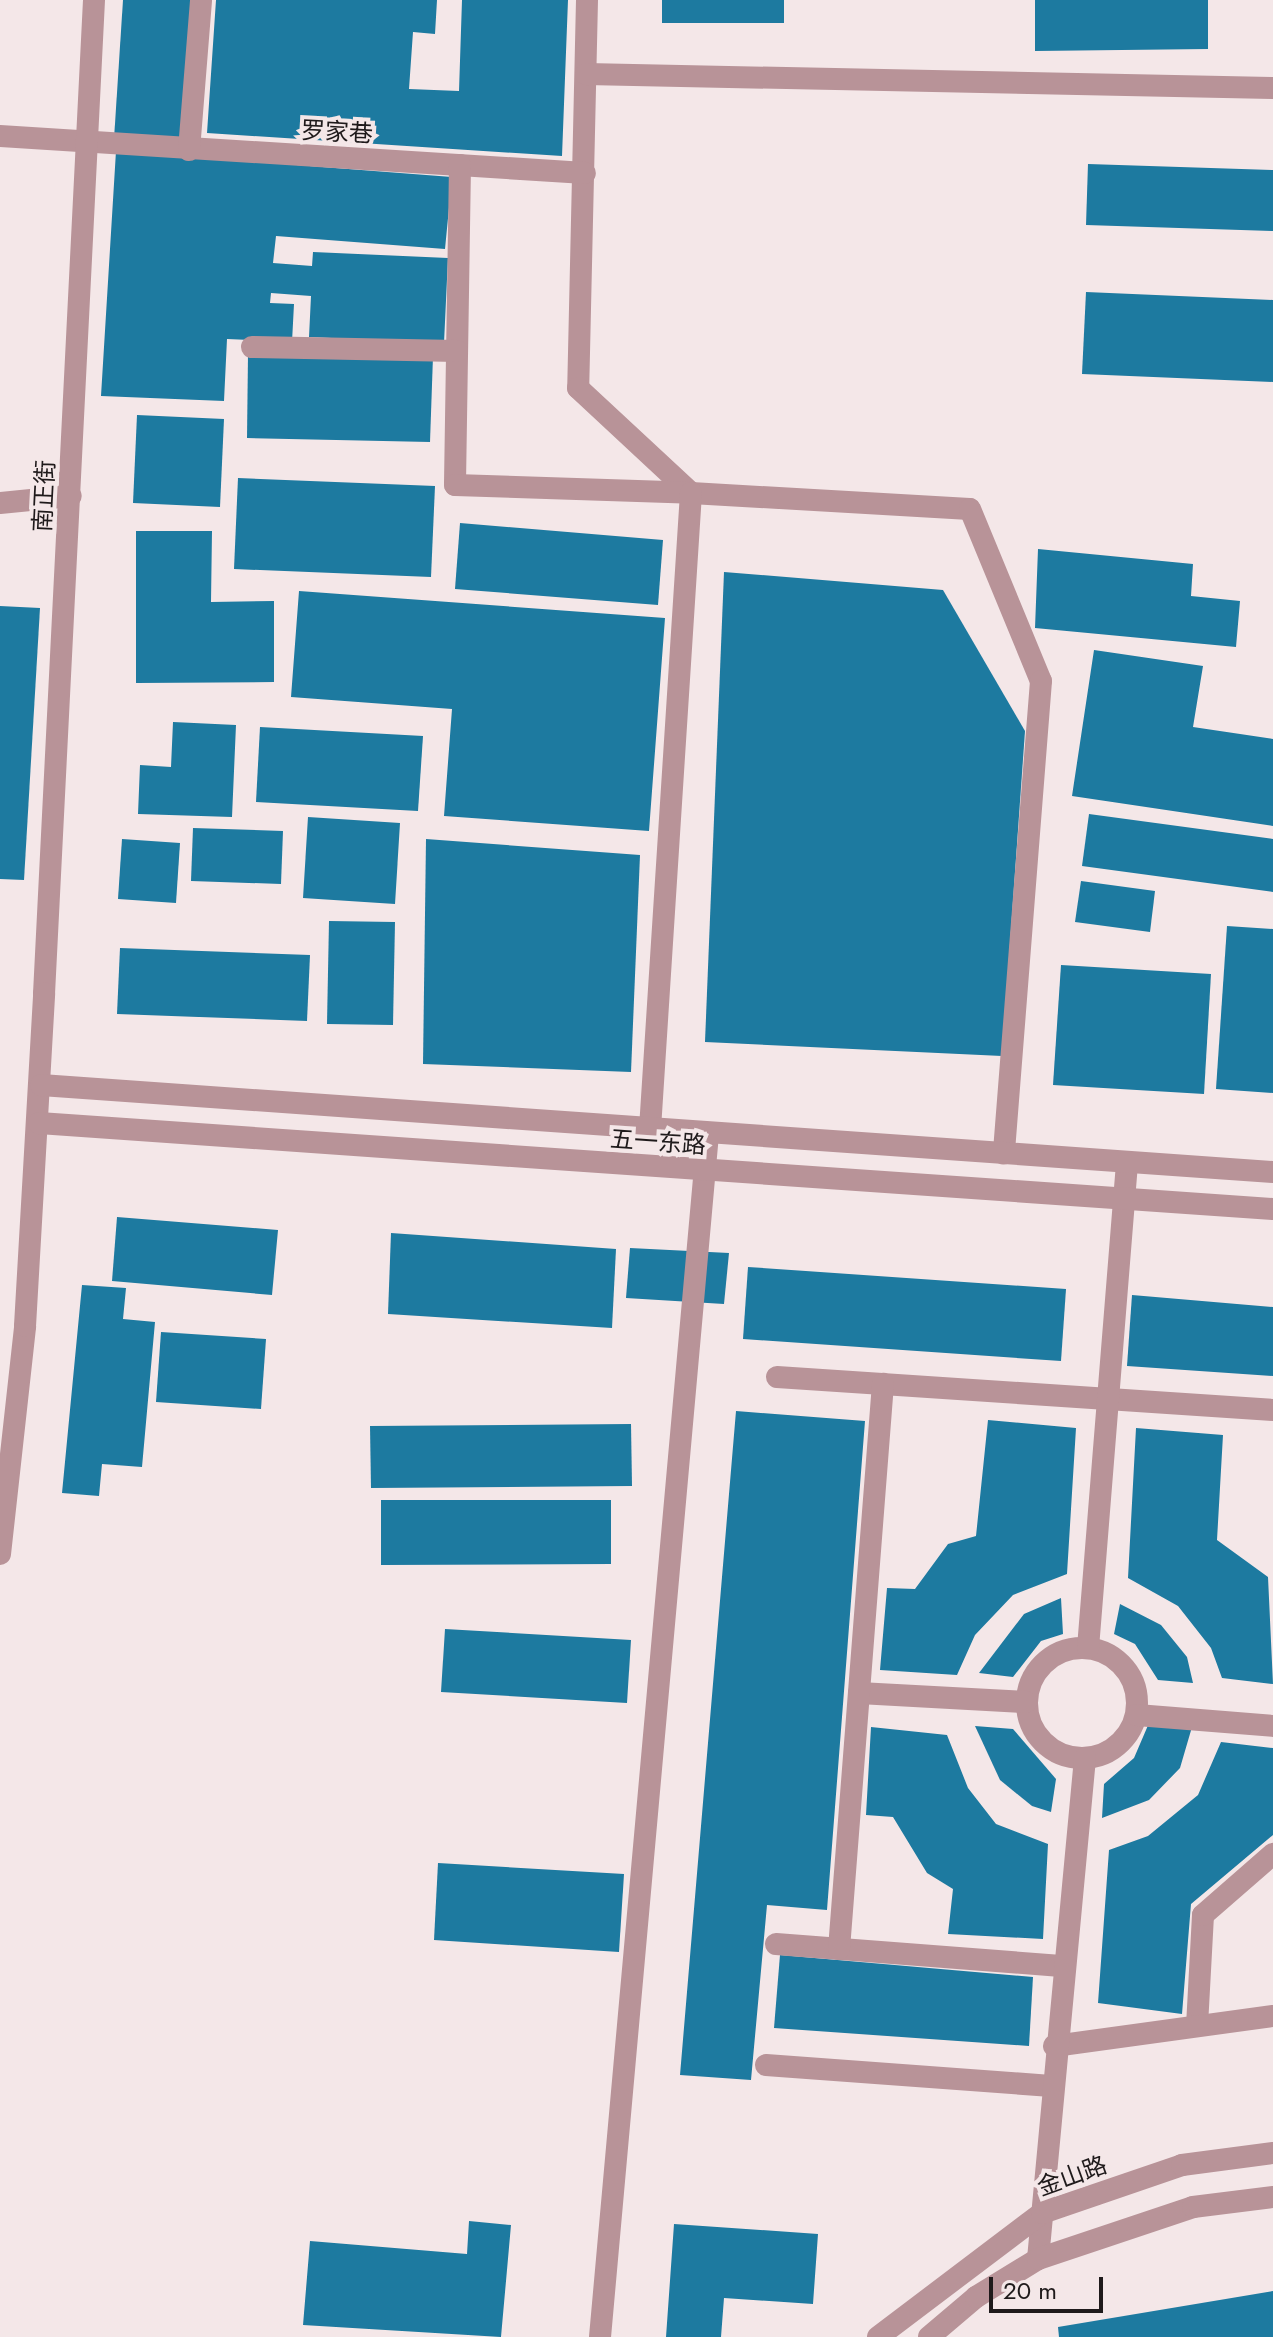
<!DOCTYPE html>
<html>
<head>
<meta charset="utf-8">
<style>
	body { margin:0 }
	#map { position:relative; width:1273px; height:2337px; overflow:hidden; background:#f4e7e8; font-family:Jost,"Noto Sans SC",sans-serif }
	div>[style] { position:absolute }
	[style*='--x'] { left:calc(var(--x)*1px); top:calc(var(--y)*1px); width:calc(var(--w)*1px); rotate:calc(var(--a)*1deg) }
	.building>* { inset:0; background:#1d7aa0 }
	.service>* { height:22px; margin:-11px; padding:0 11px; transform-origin:11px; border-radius:11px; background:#b89398 }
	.pedestrian>* { height:22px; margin:-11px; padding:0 11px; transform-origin:11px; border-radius:11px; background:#b89398 }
	.minor>* { height:22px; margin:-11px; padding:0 11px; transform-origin:11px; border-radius:11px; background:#b89398 }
	.minor>.ring { margin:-11px; padding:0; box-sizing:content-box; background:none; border:22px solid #b89398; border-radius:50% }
	.tertiary>* { height:22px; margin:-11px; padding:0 11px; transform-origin:11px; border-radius:11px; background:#b89398 }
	span { translate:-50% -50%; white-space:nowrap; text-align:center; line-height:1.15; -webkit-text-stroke:8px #f4e7e8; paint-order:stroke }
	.street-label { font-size:24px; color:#1f1a1b }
	.scale { position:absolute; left:989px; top:2277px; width:114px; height:36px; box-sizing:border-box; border:4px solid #1f1a1b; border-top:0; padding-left:10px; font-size:24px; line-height:28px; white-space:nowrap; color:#1f1a1b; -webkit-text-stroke:6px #f4e7e8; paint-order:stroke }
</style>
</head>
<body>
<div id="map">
	<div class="building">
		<div style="clip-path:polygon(123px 0,195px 0,184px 141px,114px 139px)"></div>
		<div style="clip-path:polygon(216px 0,437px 0,435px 34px,413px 32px,409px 89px,459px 91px,462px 0,568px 0,562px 156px,207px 133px)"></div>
		<div style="clip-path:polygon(662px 0,784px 0,784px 23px,662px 23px)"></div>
		<div style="clip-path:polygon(1035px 0,1208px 0,1208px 49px,1035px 51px)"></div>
		<div style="clip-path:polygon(116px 151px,452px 177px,445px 249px,276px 236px,273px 263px,312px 266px,313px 252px,448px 258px,444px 343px,309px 337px,311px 296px,271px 293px,270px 303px,294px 304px,292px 342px,227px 339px,224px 401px,101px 396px)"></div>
		<div style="clip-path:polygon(1088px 164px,1273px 170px,1273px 231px,1086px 225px)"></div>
		<div style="clip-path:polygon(1086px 292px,1273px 300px,1273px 382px,1082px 374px)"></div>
		<div style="clip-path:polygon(248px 355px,433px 356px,430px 442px,247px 438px)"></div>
		<div style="clip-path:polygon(137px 415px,224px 419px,220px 507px,133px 503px)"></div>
		<div style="clip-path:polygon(238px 478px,435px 486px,431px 577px,234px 569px)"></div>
		<div style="clip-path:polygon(460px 523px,663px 540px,658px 605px,455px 589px)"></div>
		<div style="clip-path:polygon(136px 531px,212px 531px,211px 602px,274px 601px,274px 682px,136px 683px)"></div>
		<div style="clip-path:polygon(1038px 549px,1193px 564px,1191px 596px,1240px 601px,1236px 647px,1035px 628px)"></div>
		<div style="clip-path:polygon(724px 572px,943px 590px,1025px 731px,1002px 1056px,705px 1042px)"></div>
		<div style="clip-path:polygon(299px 591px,665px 618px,649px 831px,444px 816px,452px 709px,291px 697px)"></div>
		<div style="clip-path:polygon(0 606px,40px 608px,24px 880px,0 879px)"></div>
		<div style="clip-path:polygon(1094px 650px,1203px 666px,1193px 727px,1273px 739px,1273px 826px,1072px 796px)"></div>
		<div style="clip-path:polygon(173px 722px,236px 725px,232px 817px,138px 814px,140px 765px,171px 767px)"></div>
		<div style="clip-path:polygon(260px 727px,423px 736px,418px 811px,256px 802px)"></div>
		<div style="clip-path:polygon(1089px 814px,1273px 839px,1273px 892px,1082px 866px)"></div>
		<div style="clip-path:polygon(308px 817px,400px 823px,395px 904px,303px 898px)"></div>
		<div style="clip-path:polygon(193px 828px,283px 831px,281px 884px,191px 881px)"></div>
		<div style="clip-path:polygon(122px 839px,180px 843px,176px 903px,118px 899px)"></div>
		<div style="clip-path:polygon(426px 839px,640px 855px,631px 1072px,423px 1064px)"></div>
		<div style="clip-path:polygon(1081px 881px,1155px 891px,1150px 932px,1075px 922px)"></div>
		<div style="clip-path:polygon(329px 921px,395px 922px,393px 1025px,327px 1024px)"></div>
		<div style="clip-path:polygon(1227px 926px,1273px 929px,1273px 1093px,1216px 1089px)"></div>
		<div style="clip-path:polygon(120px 948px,310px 955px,307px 1021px,117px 1014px)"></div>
		<div style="clip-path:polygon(1061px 965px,1211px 974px,1204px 1094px,1053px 1085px)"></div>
		<div style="clip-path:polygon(117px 1217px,278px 1230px,272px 1295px,112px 1281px)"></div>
		<div style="clip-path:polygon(391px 1233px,616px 1249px,612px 1328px,388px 1314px)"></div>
		<div style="clip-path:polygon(630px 1248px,729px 1253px,724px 1304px,626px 1298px)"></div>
		<div style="clip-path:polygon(748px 1267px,1066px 1289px,1061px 1361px,743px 1339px)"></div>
		<div style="clip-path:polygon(82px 1285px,126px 1288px,123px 1319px,155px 1322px,142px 1467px,102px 1464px,99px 1496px,62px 1493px)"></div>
		<div style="clip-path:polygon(1132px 1295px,1273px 1307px,1273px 1376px,1127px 1366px)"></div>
		<div style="clip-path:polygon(161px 1332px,266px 1339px,261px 1409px,156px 1402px)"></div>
		<div style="clip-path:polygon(736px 1411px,865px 1421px,827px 1910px,767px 1905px,751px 2080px,680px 2075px)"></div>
		<div style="clip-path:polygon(988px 1420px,1076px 1428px,1067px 1574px,1013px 1595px,975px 1635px,957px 1675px,880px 1670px,887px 1588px,915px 1589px,948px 1544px,976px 1536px)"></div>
		<div style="clip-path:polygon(631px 1424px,632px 1486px,371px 1488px,370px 1426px)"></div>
		<div style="clip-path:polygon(1136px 1428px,1223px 1435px,1217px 1540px,1268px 1577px,1273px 1684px,1222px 1678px,1211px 1648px,1178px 1606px,1128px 1578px)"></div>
		<div style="clip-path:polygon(381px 1500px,611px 1500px,611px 1564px,381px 1565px)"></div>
		<div style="clip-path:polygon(1061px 1598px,1063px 1634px,1041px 1641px,1013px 1677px,979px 1673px,1024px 1614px)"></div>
		<div style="clip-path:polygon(1120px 1604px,1161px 1625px,1187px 1657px,1193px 1683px,1158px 1680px,1135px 1644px,1114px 1634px)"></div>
		<div style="clip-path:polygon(445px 1629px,631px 1640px,627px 1703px,441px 1692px)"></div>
		<div style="clip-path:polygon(1149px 1723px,1192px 1727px,1180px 1768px,1149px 1800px,1102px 1818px,1104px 1784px,1134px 1758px)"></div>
		<div style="clip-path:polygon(975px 1726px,1013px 1729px,1056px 1779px,1051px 1812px,1032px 1806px,1000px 1780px)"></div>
		<div style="clip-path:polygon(871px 1727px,947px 1735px,968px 1788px,996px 1824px,1048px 1844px,1043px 1939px,948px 1934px,953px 1889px,927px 1873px,893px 1817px,866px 1815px)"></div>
		<div style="clip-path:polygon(1221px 1742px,1273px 1748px,1273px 1835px,1191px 1904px,1182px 2014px,1098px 2003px,1109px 1850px,1148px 1836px,1198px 1795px)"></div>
		<div style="clip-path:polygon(438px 1863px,624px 1874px,619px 1952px,434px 1940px)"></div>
		<div style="clip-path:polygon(780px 1955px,1033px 1977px,1029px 2046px,774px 2028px)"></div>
		<div style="clip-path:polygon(469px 2221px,511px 2225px,501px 2337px,303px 2325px,310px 2241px,467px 2254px)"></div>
		<div style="clip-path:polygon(674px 2224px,818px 2234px,813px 2304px,724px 2298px,721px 2337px,666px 2337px)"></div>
		<div style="clip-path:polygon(1273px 2291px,1273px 2337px,1059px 2337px,1058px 2327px)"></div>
	</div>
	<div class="service">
		<div style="--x:587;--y:0;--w:388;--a:91.3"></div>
		<div style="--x:578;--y:388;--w:154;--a:42.9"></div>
		<div style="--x:691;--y:493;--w:279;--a:3.3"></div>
		<div style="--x:970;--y:509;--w:186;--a:67.6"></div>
		<div style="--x:1041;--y:681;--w:474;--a:94.5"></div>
		<div style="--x:586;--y:74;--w:687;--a:1.17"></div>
		<div style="--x:0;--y:136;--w:586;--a:3.62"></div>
		<div style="--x:189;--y:150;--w:150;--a:-85.4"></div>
		<div style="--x:460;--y:165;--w:320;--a:90.9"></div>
		<div style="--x:455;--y:485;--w:236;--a:1.9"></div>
		<div style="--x:691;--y:493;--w:637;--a:93.69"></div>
		<div style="--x:252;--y:347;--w:205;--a:1.1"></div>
		<div style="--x:0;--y:503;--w:71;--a:-5.6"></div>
	</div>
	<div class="pedestrian">
		<div style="--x:44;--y:994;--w:995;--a:-87.12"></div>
	</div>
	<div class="minor">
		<div style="--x:777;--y:1377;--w:497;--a:3.8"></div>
		<div style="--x:0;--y:1554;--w:229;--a:-83.7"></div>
		<div style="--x:25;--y:1326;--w:333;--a:-86.7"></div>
		<div class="ring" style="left:1027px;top:1648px;width:88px;height:88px"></div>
		<div style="--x:1088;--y:1648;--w:487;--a:-85.4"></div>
		<div style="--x:859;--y:1693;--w:167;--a:3.1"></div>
		<div style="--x:1137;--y:1715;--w:136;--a:4.6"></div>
		<div style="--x:776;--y:1944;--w:286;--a:4.4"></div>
		<div style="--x:839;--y:1949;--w:567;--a:-85.55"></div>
		<div style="--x:1197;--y:2026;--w:111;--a:-86.9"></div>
		<div style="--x:1203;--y:1915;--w:93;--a:-41.1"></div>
		<div style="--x:1054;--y:2046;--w:221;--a:-7.8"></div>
		<div style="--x:766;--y:2065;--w:286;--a:4.2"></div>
		<div style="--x:1038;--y:2259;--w:503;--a:-84.64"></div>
		<div style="--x:600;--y:2337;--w:1209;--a:-84.87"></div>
	</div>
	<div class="tertiary">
		<div style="--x:41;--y:1085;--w:1235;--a:4.04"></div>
		<div style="--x:39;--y:1123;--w:1237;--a:3.99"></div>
		<div style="--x:878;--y:2337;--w:206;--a:-37.1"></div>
		<div style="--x:1042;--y:2213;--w:148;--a:-18.9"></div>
		<div style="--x:1182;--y:2165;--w:92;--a:-7.5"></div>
		<div style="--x:929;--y:2337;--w:62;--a:-40.4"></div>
		<div style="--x:976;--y:2297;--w:73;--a:-31.5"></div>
		<div style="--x:1038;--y:2259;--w:163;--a:-18.5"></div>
		<div style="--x:1193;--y:2207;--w:81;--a:-7.1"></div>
	</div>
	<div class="street-label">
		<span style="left:337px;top:132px;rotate:3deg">罗家巷</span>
		<span style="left:44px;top:496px;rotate:-87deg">南正街</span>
		<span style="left:658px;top:1142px;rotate:4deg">五一东路</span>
		<span style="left:1072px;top:2176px;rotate:-20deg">金山路</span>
	</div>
	<div class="scale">20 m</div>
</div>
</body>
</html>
